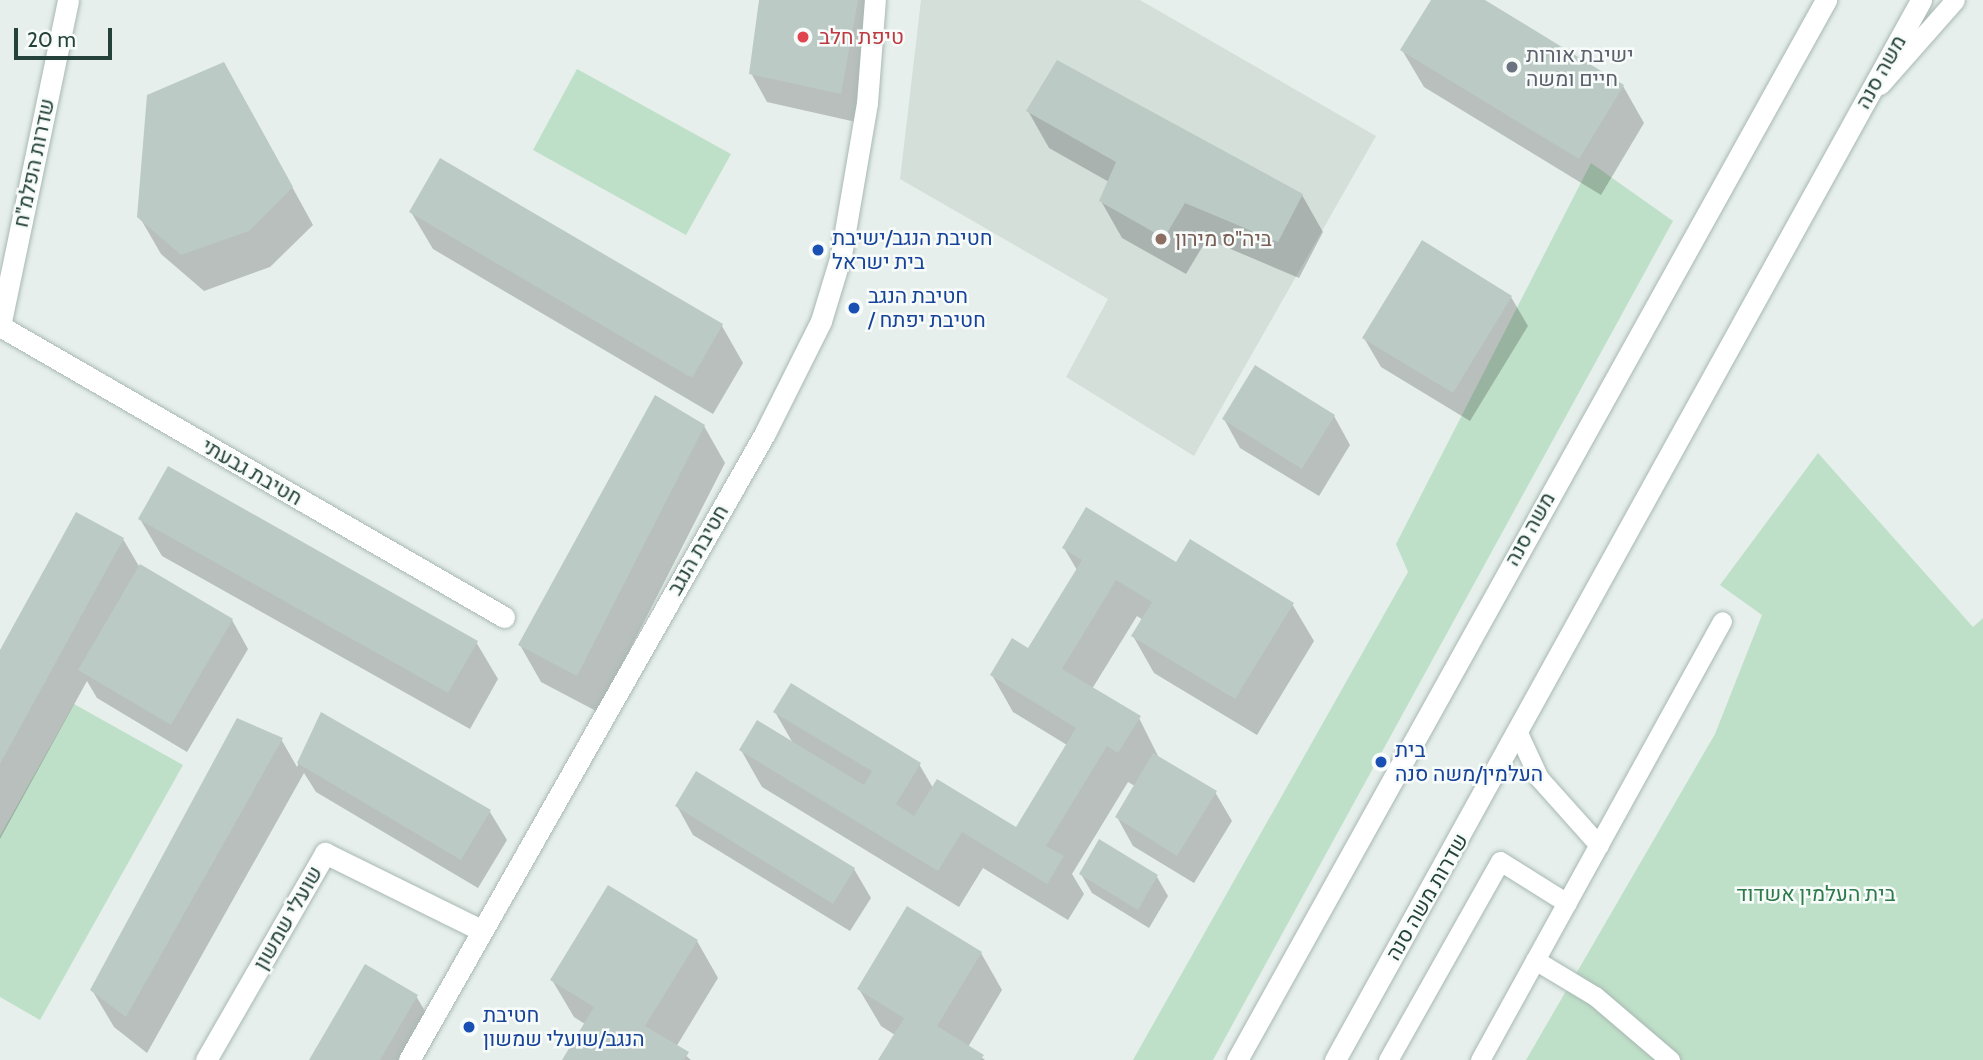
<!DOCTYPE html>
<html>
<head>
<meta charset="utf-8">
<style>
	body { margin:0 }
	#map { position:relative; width:1983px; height:1060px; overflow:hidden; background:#e6efeb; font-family:Cabin,Heebo,sans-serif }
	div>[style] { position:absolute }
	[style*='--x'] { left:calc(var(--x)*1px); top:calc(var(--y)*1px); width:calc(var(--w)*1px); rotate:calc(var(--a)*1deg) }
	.built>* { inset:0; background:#d4dfda }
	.green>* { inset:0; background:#bfe0c8 }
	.shadow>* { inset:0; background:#0003 }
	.building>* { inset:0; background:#bbcac4 }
	.roads { filter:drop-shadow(0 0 2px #a8b8b2) drop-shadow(0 0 2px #a8b8b2) }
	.service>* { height:19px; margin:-9.5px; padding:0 9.5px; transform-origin:9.5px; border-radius:9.5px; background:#fff }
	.minor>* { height:21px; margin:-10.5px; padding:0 10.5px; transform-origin:10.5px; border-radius:10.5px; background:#fff }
	.tertiary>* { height:21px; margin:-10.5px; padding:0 10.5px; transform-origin:10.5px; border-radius:10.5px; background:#fff }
	.secondary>* { height:21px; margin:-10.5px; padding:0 10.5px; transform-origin:10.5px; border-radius:10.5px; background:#fff }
	.dots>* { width:19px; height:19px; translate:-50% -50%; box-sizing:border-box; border:4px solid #f7fbf9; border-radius:50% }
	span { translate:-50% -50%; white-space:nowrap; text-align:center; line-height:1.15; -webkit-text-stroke:5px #f7fbf9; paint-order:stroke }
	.health-label { font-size:21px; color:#be3a42 }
	.left { translate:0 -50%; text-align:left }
	.worship-label { font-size:21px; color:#5b616d }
	.street-label { font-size:21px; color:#24423a }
	.transit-label { font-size:21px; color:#164399 }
	.education-label { font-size:21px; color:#785e54 }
	.park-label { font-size:21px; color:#2d7a4b }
	.scale { position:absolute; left:14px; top:28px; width:98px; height:32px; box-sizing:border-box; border:4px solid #24423a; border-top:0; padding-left:9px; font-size:21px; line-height:24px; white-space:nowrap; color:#24423a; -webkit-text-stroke:5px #f7fbf9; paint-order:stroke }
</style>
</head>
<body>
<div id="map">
	<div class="built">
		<div style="clip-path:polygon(921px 0,1140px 0,1376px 136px,1194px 456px,1066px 377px,1108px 299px,900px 179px)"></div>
	</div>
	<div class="green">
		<div style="clip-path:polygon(577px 69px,731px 154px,686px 235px,533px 150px)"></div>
		<div style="clip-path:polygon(1591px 163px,1673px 221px,1213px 1060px,1133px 1060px,1408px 572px,1396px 544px)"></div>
		<div style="clip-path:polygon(1818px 453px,1973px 627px,1983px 618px,1983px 1060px,1526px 1060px,1715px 734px,1762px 615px,1720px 585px)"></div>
		<div style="clip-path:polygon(74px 704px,183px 765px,40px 1020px,0 997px,0 836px)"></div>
	</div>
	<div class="shadow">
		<div style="clip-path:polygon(761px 0,868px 0,856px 122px,767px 102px,751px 73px)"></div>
		<div style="clip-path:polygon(1433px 0,1481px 0,1623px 86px,1644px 123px,1601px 195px,1424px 87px,1402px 50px)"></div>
		<div style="clip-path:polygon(245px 101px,313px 225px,270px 267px,204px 291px,161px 254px,139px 216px)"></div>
		<div style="clip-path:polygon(1028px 111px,1302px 195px,1323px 232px,1299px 278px,1207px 239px,1186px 274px,1122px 238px,1101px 201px,1109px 182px,1049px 148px)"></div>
		<div style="clip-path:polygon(411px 212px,722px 326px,743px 363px,713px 414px,433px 249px)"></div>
		<div style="clip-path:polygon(1511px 297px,1528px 326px,1470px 421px,1381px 367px,1364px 338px)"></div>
		<div style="clip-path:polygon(1334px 416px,1350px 445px,1319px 496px,1240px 448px,1224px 419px)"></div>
		<div style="clip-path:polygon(704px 426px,725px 463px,598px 712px,541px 682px,520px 645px)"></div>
		<div style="clip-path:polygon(140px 519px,476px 642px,498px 679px,470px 729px,162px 556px)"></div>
		<div style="clip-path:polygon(123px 539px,140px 568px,232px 620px,248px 649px,187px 752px,97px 698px,87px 681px,0 839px,0 655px)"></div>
		<div style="clip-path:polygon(1064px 548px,1177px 564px,1292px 604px,1314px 641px,1257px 735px,1154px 673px,1133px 636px,1143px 620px,1137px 616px,1092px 689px,1139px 718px,1159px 758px,1215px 792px,1232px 821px,1194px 883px,1133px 846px,1117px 817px,1135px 786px,1128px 782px,1072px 874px,1084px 894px,1068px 920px,983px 868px,959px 907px,762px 787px,741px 750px,794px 745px,775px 712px,919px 764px,933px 788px,1016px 829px,1067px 745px,1013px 712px,992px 675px,1028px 650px,1077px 570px)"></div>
		<div style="clip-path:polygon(322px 715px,490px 812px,507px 840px,478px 888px,316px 792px,304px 773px,147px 1053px,114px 1027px,92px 990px,281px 739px,297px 767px)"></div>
		<div style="clip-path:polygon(677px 806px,854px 869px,871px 898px,850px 931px,693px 835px)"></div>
		<div style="clip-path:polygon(1081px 874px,1157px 877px,1168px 896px,1149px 928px,1092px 893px)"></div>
		<div style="clip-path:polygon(697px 941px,718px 978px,676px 1047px,691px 1060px,564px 1060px,585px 1024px,574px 1017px,552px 980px)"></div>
		<div style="clip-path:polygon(981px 953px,1002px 990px,968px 1047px,985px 1060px,880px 1060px,895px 1035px,881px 1026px,859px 989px)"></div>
		<div style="clip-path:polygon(416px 996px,438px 1033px,422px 1060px,311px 1060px)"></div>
	</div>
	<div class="building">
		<div style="clip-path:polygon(759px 0,858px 0,841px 94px,749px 74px)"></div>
		<div style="clip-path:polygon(1431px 0,1485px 0,1624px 85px,1579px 159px,1400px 50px)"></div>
		<div style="clip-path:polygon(1057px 60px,1303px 194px,1278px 242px,1185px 203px,1164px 238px,1099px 201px,1116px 162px,1026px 111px)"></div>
		<div style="clip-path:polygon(224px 62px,293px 187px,249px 231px,181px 255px,137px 217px,147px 95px)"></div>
		<div style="clip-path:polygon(440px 158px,723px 324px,692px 378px,409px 212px)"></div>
		<div style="clip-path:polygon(1422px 240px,1512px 296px,1453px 393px,1362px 338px)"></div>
		<div style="clip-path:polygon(1255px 365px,1335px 415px,1302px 469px,1222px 419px)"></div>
		<div style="clip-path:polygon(655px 395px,705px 425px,577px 676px,518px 645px)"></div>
		<div style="clip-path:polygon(168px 466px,478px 641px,448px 693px,138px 519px)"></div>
		<div style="clip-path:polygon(1086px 507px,1176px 562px,1190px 539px,1294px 603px,1235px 699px,1131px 636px,1152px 602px,1116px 580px,1062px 669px,1141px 716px,1118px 753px,1107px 746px,1046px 846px,1064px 856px,1047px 884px,962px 832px,938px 871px,739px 750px,757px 720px,864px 785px,872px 771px,773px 712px,791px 683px,921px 763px,896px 804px,914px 816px,937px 779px,1016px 827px,1076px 728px,990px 675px,1012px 638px,1028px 648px,1082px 560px,1062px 548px)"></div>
		<div style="clip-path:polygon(76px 512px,124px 538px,0 764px,0 650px)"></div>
		<div style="clip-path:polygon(140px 564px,233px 619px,171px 725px,78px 670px)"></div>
		<div style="clip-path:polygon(321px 712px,491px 810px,461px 860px,297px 763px)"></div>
		<div style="clip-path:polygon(237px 718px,283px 738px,126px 1017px,90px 990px)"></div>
		<div style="clip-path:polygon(1153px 753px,1217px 791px,1177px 856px,1115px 817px)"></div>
		<div style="clip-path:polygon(696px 771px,855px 868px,833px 904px,675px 806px)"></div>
		<div style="clip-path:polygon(1099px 839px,1158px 875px,1138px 910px,1079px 874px)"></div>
		<div style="clip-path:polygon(608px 885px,698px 940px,645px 1026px,689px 1052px,684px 1060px,562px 1060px,594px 1007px,550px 980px)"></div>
		<div style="clip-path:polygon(907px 906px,982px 952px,937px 1026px,984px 1055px,980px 1060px,878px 1060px,904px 1018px,857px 989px)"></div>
		<div style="clip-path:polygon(365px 964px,418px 995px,380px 1060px,309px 1060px)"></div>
	</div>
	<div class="roads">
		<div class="service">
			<div style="--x:1880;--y:85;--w:113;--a:-48.6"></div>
			<div style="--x:1519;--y:735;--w:47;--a:65.1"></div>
			<div style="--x:1539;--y:778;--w:90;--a:48.2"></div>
			<div style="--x:1535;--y:960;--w:70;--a:31"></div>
			<div style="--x:1595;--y:996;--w:99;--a:40.5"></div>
			<div style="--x:1388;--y:1060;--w:228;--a:-60.6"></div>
			<div style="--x:1500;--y:861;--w:79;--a:32.1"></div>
			<div style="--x:1480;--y:1060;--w:501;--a:-61.13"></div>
		</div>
		<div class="minor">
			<div style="--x:0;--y:326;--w:582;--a:30"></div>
			<div style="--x:206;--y:1060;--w:239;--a:-60.1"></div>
			<div style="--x:325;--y:853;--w:174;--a:26.3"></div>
			<div style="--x:409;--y:1060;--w:721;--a:-60.41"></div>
			<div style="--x:765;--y:433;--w:125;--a:-63.4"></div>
			<div style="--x:821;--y:321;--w:69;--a:-73.1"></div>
			<div style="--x:841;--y:255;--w:154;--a:-80.3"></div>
			<div style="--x:867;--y:103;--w:103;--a:-85.6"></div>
		</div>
		<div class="tertiary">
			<div style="--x:0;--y:326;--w:333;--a:-78.2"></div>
		</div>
		<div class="secondary">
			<div style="--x:1237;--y:1060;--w:1213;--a:-60.94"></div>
			<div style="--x:1335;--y:1060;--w:1211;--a:-61.06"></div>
		</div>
	</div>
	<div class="dots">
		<div style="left:803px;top:37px;background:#e0444e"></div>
		<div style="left:1512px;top:67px;background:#6b7280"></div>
		<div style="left:1161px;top:239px;background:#8d6e63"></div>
		<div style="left:818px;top:250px;background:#1a4fb4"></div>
		<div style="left:854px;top:308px;background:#1a4fb4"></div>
		<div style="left:1381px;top:762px;background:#1a4fb4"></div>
		<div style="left:469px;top:1027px;background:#1a4fb4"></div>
	</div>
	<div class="health-label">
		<span class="left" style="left:819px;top:37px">טיפת חלב</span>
	</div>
	<div class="worship-label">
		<span class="left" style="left:1526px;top:67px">ישיבת אורות<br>חיים ומשה</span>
	</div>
	<div class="street-label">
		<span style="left:1881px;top:72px;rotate:-61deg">משה סנה</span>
		<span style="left:34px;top:163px;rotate:-78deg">שדרות הפלמ"ח</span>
		<span style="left:252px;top:472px;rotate:30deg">חטיבת גבעתי</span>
		<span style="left:1530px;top:529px;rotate:-61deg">משה סנה</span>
		<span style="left:698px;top:550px;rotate:-60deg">חטיבת הנגב</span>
		<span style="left:1427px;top:897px;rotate:-60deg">שדרות משה סנה</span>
		<span style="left:288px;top:918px;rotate:-60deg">שועלי שמשון</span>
	</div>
	<div class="transit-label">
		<span class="left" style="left:832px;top:250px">חטיבת הנגב/ישיבת<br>בית ישראל</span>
		<span class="left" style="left:868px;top:308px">חטיבת הנגב<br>/ חטיבת יפתח</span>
		<span class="left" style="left:1395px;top:762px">בית<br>העלמין/משה סנה</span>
		<span class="left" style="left:483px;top:1027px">חטיבת<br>הנגב/שועלי שמשון</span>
	</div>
	<div class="education-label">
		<span class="left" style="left:1175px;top:239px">ביה"ס מירון</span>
	</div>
	<div class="park-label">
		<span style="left:1816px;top:894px">בית העלמין אשדוד</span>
	</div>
	<div class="scale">20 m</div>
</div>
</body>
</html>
